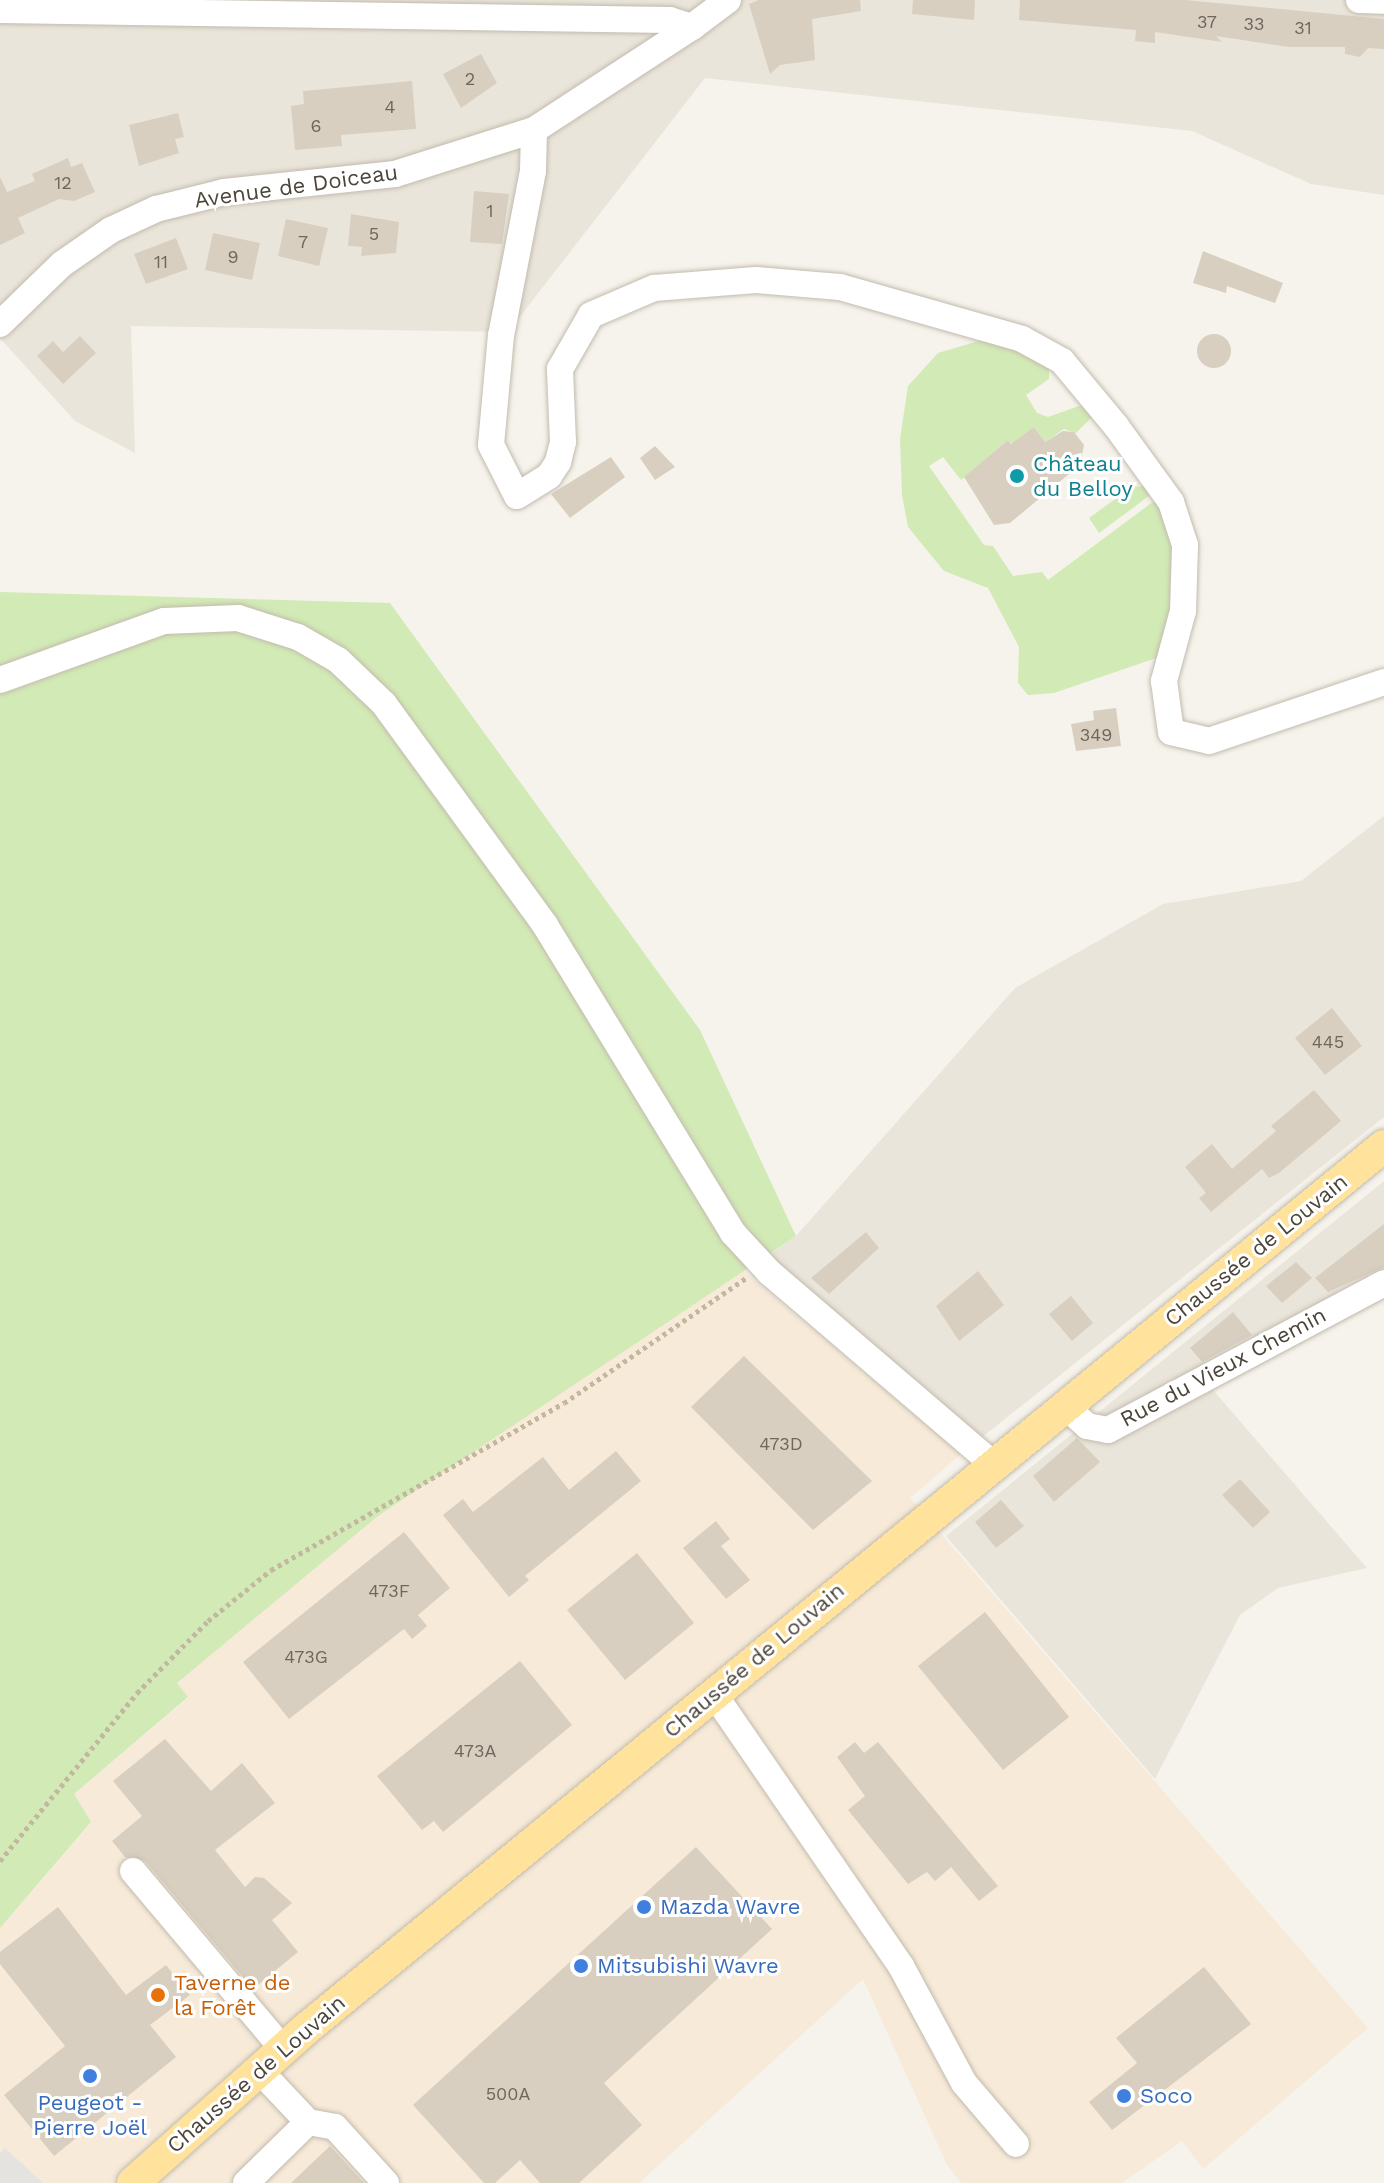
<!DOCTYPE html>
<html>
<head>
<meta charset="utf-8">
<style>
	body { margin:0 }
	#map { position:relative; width:1384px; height:2183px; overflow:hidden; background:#f6f3ec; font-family:"Work Sans",sans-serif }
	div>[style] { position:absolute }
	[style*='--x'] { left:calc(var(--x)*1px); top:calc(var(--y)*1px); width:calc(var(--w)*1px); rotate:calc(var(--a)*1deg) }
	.residential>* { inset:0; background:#eae5da }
	.commercial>* { inset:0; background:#f7ead8 }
	.green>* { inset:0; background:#d2eab5 }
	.parking>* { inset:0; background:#e5e3e0 }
	.building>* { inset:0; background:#d8cfc1 }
	.round { border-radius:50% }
	.path>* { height:5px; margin-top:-2.5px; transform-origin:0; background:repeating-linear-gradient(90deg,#c4b79f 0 4px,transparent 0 8px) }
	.roads { filter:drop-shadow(0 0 2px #c2bbae) drop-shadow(0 0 2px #c2bbae) }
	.minor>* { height:26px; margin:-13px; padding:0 13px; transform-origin:13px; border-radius:13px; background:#fff }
	.major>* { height:32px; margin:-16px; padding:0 16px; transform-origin:16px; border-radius:16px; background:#ffe39c }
	.dots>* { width:22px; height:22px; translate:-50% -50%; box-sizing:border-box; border:4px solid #fff; border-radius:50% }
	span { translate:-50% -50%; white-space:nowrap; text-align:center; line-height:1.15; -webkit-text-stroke:6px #fff; paint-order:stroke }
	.number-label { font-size:18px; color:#6e675b }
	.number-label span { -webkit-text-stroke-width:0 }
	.street-label { font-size:22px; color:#4b4439 }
	.culture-label { font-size:22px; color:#0d838f }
	.left { translate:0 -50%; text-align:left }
	.shop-label { font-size:22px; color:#366cbe }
	.food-label { font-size:22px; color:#c56008 }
</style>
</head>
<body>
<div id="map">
	<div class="residential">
		<div style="clip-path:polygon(0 0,1384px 0,1384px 195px,1311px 184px,1192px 131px,705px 78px,508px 332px,131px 326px,135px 453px,75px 421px,0 338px)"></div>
		<div style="clip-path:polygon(1384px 816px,1384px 1117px,961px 1454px,761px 1260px,796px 1236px,1015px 988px,1163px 904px,1301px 881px)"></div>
		<div style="clip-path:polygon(1384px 1181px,1384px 1299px,1213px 1390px,1367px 1568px,1278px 1588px,1240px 1615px,1155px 1779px,946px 1536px)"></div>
	</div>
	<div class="commercial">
		<div style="clip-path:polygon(741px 1269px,961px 1454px,910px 1498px,1368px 2028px,1203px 2169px,1182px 2141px,1122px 2183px,961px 2183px,947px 2165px,863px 1979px,639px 2183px,0 2183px,0 1928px,91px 1823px,74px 1794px,188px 1698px,176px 1683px,378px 1516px)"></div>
	</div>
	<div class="green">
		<div style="clip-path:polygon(992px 337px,1049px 368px,1049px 379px,1026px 395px,1037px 413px,1048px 417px,1079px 406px,1090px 408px,1093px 416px,1076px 433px,1064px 429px,1045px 442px,1034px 427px,1012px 444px,1008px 440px,961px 480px,943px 457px,929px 466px,984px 545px,993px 546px,1013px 576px,1042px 572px,1048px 580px,1150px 504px,1159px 499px,1168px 513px,1178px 574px,1162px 656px,1054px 693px,1028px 695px,1018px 683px,1019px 647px,988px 588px,944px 571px,908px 527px,902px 495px,900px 439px,908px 386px,938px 353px)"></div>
		<div style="clip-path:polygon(1147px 486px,1153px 493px,1099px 533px,1089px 518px,1132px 487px)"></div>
		<div style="clip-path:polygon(0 592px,390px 603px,700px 1030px,796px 1236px,378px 1516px,177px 1683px,188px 1697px,74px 1794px,91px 1822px,0 1928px)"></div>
	</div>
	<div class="parking">
		<div style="clip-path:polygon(5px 2148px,43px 2183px,0 2183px,0 2153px)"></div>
	</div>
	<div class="building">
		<div style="clip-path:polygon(759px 0,860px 0,861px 11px,812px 19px,815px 60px,780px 65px,770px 74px,749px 4px)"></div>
		<div style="clip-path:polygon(913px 0,975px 0,974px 20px,912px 14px)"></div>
		<div style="clip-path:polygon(1020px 0,1185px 0,1384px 19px,1384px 49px,1368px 48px,1360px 57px,1345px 54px,1345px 47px,1289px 47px,1216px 36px,1222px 42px,1155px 32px,1155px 43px,1135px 41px,1136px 30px,1019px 20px)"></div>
		<div style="clip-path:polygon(481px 54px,497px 83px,461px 108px,443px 74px)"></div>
		<div style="clip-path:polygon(412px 81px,416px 129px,341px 135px,342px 146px,295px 150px,291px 106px,304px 104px,303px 91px)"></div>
		<div style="clip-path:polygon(178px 113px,184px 137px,175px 139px,179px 153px,139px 166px,129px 125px)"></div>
		<div style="clip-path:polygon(68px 158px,71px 167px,82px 163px,95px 192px,74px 201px,59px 199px,18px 218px,25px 233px,0 245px,0 177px,7px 192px,35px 181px,32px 174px)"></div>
		<div style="clip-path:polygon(474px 191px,509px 194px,502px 244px,470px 242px)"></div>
		<div style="clip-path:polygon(351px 214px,399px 222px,396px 253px,361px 256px,362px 247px,348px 246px)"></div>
		<div style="clip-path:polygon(286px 219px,328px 228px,319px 266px,278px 256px)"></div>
		<div style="clip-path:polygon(213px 233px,260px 243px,252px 280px,205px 270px)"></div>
		<div style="clip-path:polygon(176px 238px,188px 269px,146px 284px,134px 254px)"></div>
		<div style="clip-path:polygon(1203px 251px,1283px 283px,1275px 303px,1227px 286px,1226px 293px,1193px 283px)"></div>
		<div class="round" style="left:1197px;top:334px;width:34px;height:34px"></div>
		<div style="clip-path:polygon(80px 336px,96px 353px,63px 384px,37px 356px,53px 341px,63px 352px)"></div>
		<div style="clip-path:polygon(1034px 427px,1045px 442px,1063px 431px,1074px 432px,1084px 445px,1082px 455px,1065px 467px,1069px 474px,1010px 523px,994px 525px,964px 477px,1008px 440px,1011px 444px)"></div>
		<div style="clip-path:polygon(655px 446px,675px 467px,655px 480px,640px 458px)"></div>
		<div style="clip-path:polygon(611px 457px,625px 477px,570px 518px,551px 494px)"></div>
		<div style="clip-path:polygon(1116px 708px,1121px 746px,1076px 751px,1071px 724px,1094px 720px,1093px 711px)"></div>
		<div style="clip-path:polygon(1332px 1008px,1362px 1046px,1325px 1075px,1295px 1038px)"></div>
		<div style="clip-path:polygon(1314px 1090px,1341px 1121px,1279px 1173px,1269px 1178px,1262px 1169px,1211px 1212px,1199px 1198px,1206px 1193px,1185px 1167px,1212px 1144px,1232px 1169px,1276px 1131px,1271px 1126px)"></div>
		<div style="clip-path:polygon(1384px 1224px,1384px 1267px,1328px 1292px,1315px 1278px)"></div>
		<div style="clip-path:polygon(866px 1232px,879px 1248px,829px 1294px,811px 1278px)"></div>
		<div style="clip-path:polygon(1296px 1262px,1312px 1278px,1282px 1303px,1266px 1286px)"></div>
		<div style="clip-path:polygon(978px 1271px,1004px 1305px,959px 1341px,936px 1306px)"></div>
		<div style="clip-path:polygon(1071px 1296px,1093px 1323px,1072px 1341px,1049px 1314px)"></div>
		<div style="clip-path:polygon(1233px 1312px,1252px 1335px,1202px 1362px,1190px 1348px)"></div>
		<div style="clip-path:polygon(744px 1356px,872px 1481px,813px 1530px,691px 1407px)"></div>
		<div style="clip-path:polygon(1077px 1438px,1100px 1462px,1054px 1502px,1033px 1476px)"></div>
		<div style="clip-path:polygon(616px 1451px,641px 1481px,525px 1576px,529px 1580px,509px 1597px,443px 1515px,463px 1499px,473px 1512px,543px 1457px,569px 1490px)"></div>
		<div style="clip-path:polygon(1240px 1479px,1270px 1512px,1253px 1528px,1222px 1495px)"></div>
		<div style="clip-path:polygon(1001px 1500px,1024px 1526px,996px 1548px,975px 1522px)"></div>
		<div style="clip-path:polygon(716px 1521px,730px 1539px,721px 1546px,750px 1580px,726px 1599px,683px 1548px)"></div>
		<div style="clip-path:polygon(404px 1532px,450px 1588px,418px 1615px,427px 1626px,412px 1639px,404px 1629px,289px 1719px,243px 1662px)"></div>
		<div style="clip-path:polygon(637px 1553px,694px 1623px,625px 1680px,567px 1610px)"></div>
		<div style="clip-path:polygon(985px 1612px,1069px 1717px,1003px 1770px,918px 1666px)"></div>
		<div style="clip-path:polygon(520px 1661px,572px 1725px,443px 1832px,434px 1821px,422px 1830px,377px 1776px)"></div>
		<div style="clip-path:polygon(165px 1739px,211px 1791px,242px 1763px,275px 1803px,215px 1850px,245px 1887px,255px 1877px,264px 1878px,292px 1903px,272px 1920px,298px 1952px,253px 1989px,145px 1861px,125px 1857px,112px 1841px,142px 1816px,113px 1781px)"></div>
		<div style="clip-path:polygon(855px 1742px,864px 1753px,878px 1742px,998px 1886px,979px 1901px,951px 1867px,935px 1881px,927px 1872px,908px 1884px,848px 1810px,865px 1796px,837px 1757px)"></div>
		<div style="clip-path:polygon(696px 1847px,772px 1929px,604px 2083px,642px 2125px,579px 2183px,540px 2183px,520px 2160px,495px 2183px,484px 2183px,413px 2105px)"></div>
		<div style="clip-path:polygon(58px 1907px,126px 1995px,166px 1965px,190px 1995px,150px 2025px,176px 2057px,54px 2156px,4px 2095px,65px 2046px,0 1964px,0 1952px)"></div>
		<div style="clip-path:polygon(1204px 1967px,1251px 2024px,1112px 2130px,1089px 2102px,1137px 2063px,1116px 2038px)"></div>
		<div style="clip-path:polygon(330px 2146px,364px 2183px,291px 2183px)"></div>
	</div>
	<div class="path">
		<div style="--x:0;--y:1861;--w:217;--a:-50.8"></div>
		<div style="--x:137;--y:1693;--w:101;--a:-45.4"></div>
		<div style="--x:208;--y:1621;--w:81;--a:-39"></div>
		<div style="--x:271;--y:1570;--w:337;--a:-29.7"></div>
		<div style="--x:564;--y:1403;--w:221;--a:-34.5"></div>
	</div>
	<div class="roads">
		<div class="minor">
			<div style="--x:1359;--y:0;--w:25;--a:2"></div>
			<div style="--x:0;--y:10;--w:670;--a:0.86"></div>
			<div style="--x:670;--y:20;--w:23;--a:18"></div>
			<div style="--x:692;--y:27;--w:45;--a:-36.9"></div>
			<div style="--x:534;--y:130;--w:41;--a:91.4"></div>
			<div style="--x:533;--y:171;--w:167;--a:101"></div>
			<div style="--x:501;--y:335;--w:110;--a:95.2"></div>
			<div style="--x:491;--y:445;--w:57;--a:63"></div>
			<div style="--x:517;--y:496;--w:38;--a:-32"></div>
			<div style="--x:549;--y:476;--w:17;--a:-57"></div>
			<div style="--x:558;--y:462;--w:21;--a:-76"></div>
			<div style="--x:563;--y:442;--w:73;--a:-92.4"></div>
			<div style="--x:560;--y:369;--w:62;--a:-60.1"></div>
			<div style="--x:591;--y:315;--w:69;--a:-23.2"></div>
			<div style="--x:654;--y:288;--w:102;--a:-4.5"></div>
			<div style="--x:756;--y:280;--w:84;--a:4.8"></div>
			<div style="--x:840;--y:287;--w:189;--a:15.9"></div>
			<div style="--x:1022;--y:339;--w:46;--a:28.8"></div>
			<div style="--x:1062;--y:361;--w:85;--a:50.3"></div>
			<div style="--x:1116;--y:426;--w:94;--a:54.1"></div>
			<div style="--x:1171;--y:502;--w:45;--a:72"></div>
			<div style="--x:1185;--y:545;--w:66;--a:91.7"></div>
			<div style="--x:1183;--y:611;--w:73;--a:105.2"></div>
			<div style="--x:1164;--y:681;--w:51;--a:82.2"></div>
			<div style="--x:1171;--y:732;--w:39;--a:13"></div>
			<div style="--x:1209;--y:741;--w:185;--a:-18.6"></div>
			<div style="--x:0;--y:324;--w:86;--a:-44.1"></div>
			<div style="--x:62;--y:264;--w:60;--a:-34.8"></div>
			<div style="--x:111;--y:230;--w:50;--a:-25"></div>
			<div style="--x:156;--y:209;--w:70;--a:-14"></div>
			<div style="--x:224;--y:192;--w:172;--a:-6"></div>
			<div style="--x:395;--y:174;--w:146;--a:-17.6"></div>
			<div style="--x:534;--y:130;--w:189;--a:-33.1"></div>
			<div style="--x:0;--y:680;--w:174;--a:-19.8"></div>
			<div style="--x:164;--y:621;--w:74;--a:-2.3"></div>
			<div style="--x:238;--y:618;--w:63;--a:17.6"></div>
			<div style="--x:298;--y:637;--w:46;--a:29.9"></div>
			<div style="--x:338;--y:660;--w:64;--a:43.7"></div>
			<div style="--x:384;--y:704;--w:273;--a:53.9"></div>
			<div style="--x:545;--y:925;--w:361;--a:58.6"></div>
			<div style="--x:733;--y:1233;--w:53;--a:47.3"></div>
			<div style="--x:769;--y:1272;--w:296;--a:40.6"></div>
			<div style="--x:1065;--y:1406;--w:30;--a:42"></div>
			<div style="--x:1087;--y:1426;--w:21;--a:11"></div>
			<div style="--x:1108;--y:1430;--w:313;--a:-28"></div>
			<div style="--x:714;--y:1694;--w:330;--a:55.5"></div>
			<div style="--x:901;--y:1966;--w:133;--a:61.7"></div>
			<div style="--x:964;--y:2083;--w:80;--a:49.6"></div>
			<div style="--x:133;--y:1871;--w:233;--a:49.9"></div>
			<div style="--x:259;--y:2070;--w:71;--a:46.7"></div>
			<div style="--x:308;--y:2122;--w:27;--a:10"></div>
			<div style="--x:335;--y:2127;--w:76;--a:47.7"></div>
			<div style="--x:246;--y:2183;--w:87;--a:-44.5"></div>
		</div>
		<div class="major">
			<div style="--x:133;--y:2183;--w:233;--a:-41.7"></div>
			<div style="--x:307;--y:2028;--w:1392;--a:-39.32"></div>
		</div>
	</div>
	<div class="dots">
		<div style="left:1017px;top:476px;background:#0f9aa8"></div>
		<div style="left:644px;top:1907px;background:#3f7fe0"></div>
		<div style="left:581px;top:1966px;background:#3f7fe0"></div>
		<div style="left:158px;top:1995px;background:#e8710a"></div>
		<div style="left:90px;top:2076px;background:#3f7fe0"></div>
		<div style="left:1124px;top:2096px;background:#3f7fe0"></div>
	</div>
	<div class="number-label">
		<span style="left:1207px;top:22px">37</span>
		<span style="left:1254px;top:24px">33</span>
		<span style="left:1303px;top:28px">31</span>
		<span style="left:470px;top:79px">2</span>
		<span style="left:390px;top:107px">4</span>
		<span style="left:316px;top:126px">6</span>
		<span style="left:63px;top:183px">12</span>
		<span style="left:490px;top:211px">1</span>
		<span style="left:374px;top:234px">5</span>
		<span style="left:303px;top:242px">7</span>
		<span style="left:233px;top:257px">9</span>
		<span style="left:161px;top:262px">11</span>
		<span style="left:1096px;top:735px">349</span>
		<span style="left:1328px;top:1042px">445</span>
		<span style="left:781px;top:1444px">473D</span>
		<span style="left:389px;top:1591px">473F</span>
		<span style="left:306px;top:1657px">473G</span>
		<span style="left:475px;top:1751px">473A</span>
		<span style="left:508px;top:2094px">500A</span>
	</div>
	<div class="street-label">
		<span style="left:296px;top:186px;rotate:-8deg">Avenue de Doiceau</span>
		<span style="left:1256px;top:1250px;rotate:-39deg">Chaussée de Louvain</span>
		<span style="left:1223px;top:1367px;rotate:-28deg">Rue du Vieux Chemin</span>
		<span style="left:754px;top:1660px;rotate:-40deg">Chaussée de Louvain</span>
		<span style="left:256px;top:2074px;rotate:-41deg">Chaussée de Louvain</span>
	</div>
	<div class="culture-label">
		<span class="left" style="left:1033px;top:476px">Château<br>du Belloy</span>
	</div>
	<div class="shop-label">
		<span class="left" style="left:660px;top:1907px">Mazda Wavre</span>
		<span class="left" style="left:597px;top:1966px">Mitsubishi Wavre</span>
		<span class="left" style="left:1140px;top:2096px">Soco</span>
		<span style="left:90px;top:2115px">Peugeot -<br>Pierre Joël</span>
	</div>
	<div class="food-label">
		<span class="left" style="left:174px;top:1995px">Taverne de<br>la Forêt</span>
	</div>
</div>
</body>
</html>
